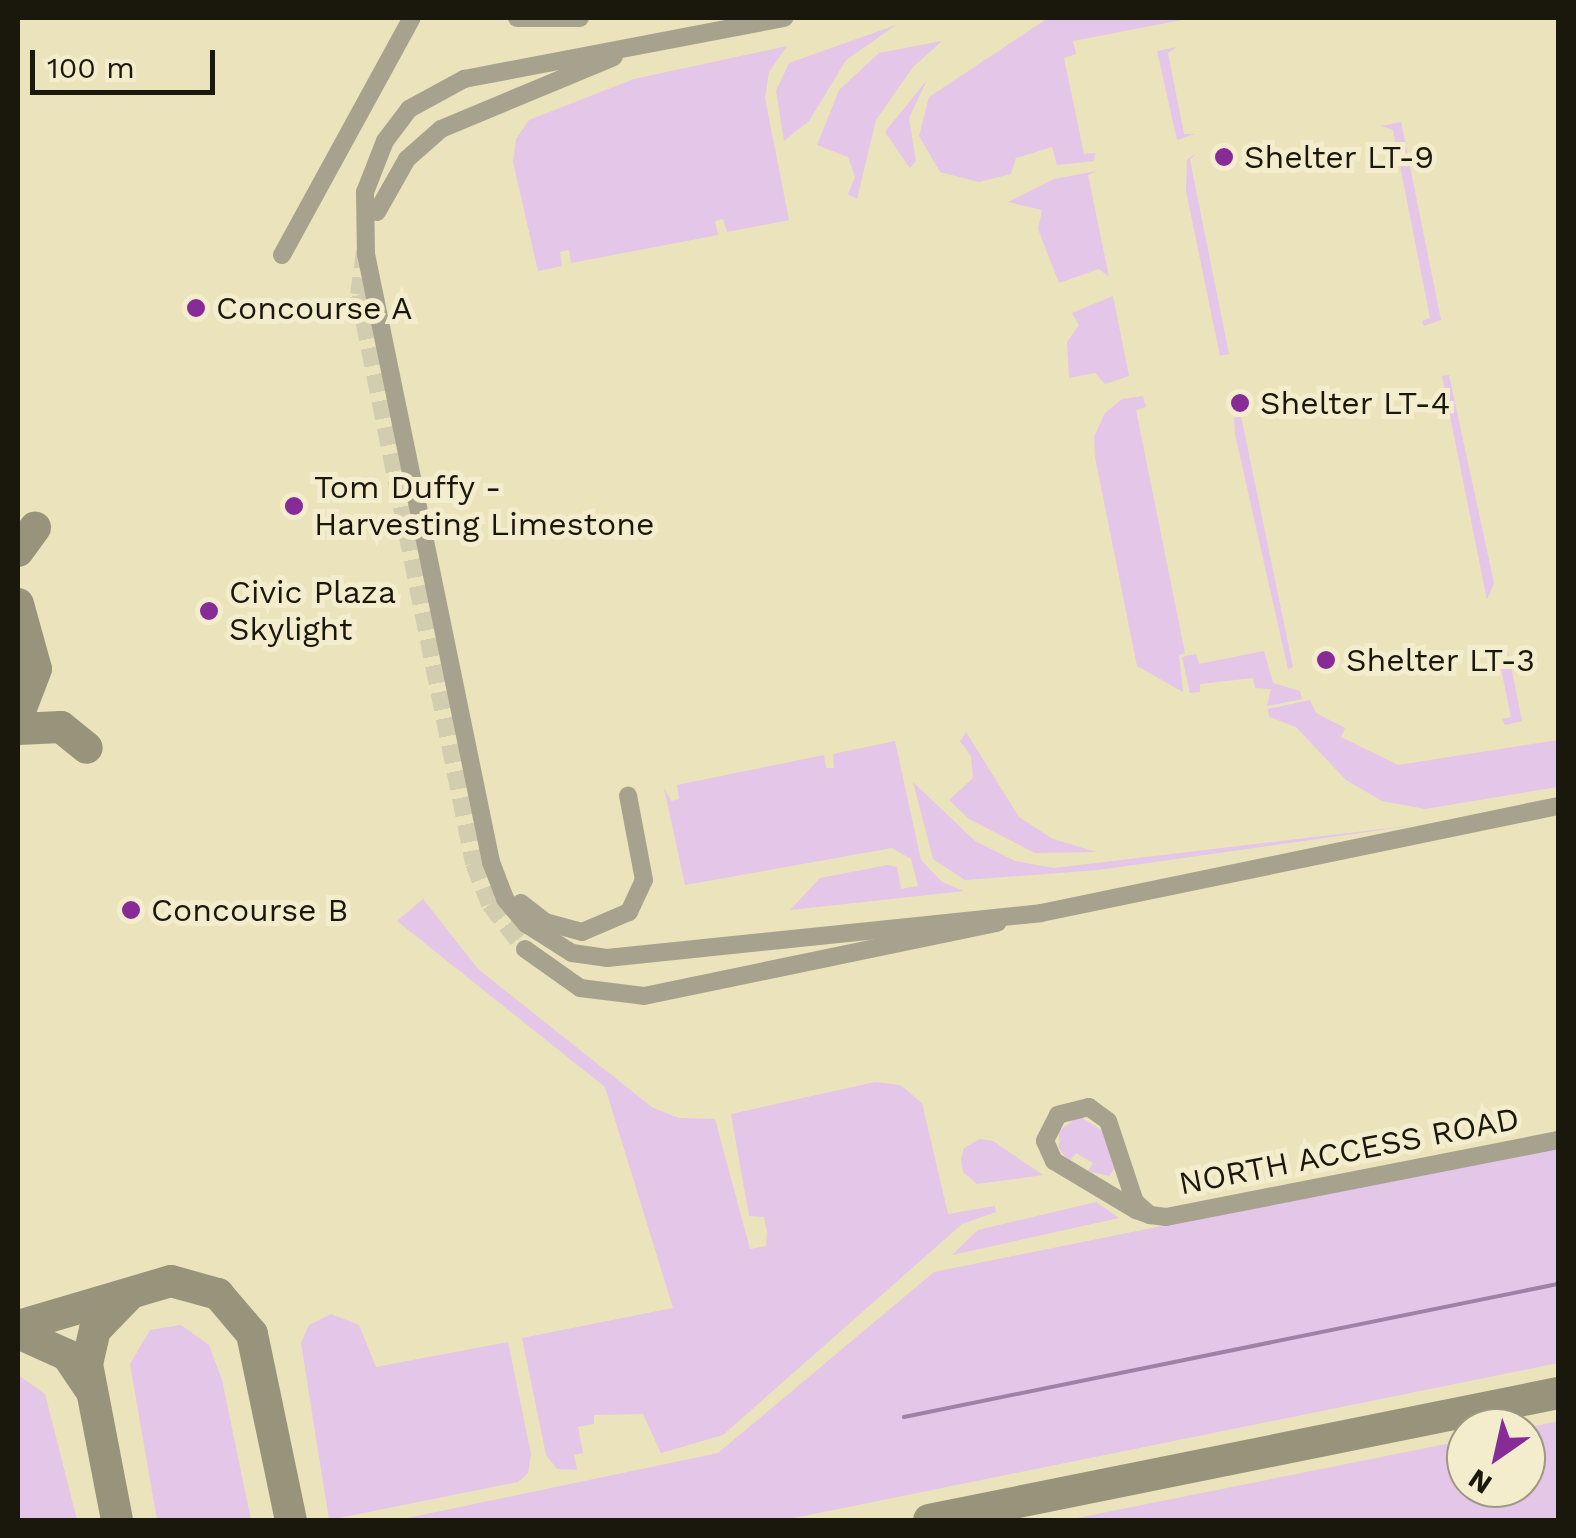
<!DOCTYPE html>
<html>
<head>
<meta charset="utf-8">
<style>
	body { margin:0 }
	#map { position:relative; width:1576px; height:1538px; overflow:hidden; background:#f4edcd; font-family:"Work Sans",sans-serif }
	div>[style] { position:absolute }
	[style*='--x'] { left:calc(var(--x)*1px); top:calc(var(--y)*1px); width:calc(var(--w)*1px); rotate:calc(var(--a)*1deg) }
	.built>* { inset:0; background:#ebe3bb }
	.green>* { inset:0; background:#e3c6e8 }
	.stream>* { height:4px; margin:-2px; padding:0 2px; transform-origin:2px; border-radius:2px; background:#a081a6 }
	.taxiway>* { height:32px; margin:-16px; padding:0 16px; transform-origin:16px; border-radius:16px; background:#98947c }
	.minor-tunnel>* { height:18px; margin-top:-9px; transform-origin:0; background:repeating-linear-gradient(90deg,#d3cdb0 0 18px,transparent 0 27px) }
	.minor>* { height:18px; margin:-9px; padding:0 9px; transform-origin:9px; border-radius:9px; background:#a7a28e }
	.minor-bridge>* { height:18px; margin:-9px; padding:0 9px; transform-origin:9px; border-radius:9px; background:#a7a28e }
	.dots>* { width:28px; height:28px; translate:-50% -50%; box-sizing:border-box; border:5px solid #f4edcd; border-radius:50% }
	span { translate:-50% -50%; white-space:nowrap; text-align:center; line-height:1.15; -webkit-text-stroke:10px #f4edcd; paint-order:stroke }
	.poi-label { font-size:32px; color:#1a180c }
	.left { translate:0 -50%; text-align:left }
	.street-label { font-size:32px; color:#1a180c }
	.frame { position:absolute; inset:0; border:20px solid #1a180c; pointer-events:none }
	.north { position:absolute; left:1446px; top:1408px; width:100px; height:100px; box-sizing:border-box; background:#f4edcd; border:2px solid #9d9880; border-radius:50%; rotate:214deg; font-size:28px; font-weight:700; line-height:40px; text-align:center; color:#1a180c }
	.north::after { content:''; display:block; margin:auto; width:35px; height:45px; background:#872b97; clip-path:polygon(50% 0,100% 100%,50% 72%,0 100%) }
	.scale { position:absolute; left:30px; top:50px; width:185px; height:45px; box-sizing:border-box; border:5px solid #1a180c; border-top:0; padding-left:12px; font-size:30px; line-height:35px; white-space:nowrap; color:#1a180c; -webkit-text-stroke:8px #f4edcd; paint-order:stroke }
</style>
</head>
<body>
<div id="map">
	<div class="built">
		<div style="clip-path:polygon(evenodd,18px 18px,1558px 18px,1558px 1520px,18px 1520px,18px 18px,1466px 1428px,1526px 1428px,1526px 1488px,1466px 1488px,1466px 1428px)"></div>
	</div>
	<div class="green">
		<div style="clip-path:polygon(1048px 18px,1192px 18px,1073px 41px,1076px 54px,1064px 58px,1084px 154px,1095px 153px,1094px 161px,1057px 165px,1052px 147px,1016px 158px,1011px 174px,979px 182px,940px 172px,919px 136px,929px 97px)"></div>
		<div style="clip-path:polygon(896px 25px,846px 60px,809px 121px,784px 141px,776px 91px,789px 63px)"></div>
		<div style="clip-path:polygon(942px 41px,913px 67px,876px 120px,857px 199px,848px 194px,855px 177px,848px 157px,817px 145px,839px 90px,879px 53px)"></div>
		<div style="clip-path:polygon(787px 46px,769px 72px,765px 98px,789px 220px,727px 232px,723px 219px,715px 221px,718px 235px,571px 263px,569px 250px,560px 252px,562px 266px,538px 271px,513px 162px,516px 139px,529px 120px,634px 79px)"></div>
		<div style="clip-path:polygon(1177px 47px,1168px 53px,1184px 134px,1195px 134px,1177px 140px,1157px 51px)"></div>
		<div style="clip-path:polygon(927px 80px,909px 118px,916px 161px,910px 168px,885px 132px)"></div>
		<div style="clip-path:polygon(1401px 122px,1441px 320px,1424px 326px,1422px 321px,1430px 318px,1393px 130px,1381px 126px)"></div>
		<div style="clip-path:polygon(1196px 153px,1190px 160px,1229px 354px,1220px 356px,1186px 191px,1187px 160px)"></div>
		<div style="clip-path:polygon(1097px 171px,1088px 175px,1109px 277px,1099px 269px,1059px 283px,1038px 229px,1042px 210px,1008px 202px,1054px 179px)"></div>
		<div style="clip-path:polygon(1113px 296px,1129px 376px,1105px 384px,1095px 373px,1069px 378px,1067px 342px,1079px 325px,1072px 313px)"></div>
		<div style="clip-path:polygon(1449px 375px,1494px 583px,1487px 600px,1442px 376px)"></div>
		<div style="clip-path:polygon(1143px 396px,1146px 407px,1136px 410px,1185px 653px,1179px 655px,1183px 692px,1137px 666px,1095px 457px,1094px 437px,1105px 413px,1122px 399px)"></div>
		<div style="clip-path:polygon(1241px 416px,1293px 667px,1288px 669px,1235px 434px,1234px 418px)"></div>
		<div style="clip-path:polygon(1264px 651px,1273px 683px,1300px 691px,1302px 699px,1267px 706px,1271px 689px,1255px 688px,1253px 678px,1200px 684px,1200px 692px,1190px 693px,1182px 657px,1196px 654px,1199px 664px)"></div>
		<div style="clip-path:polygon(1508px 652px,1522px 721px,1505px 725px,1502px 719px,1511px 717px,1498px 654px,1488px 654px)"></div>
		<div style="clip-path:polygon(1310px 700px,1316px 713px,1345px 728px,1341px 737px,1398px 765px,1558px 740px,1558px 787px,1425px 809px,1382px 801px,1346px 780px,1296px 727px,1269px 717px,1268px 709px)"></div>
		<div style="clip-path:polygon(966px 732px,1019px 817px,1053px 839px,1096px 852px,1035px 853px,969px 819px,949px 800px,973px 778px,971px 756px,960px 741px)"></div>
		<div style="clip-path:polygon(895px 741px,921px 860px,942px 882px,964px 891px,790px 910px,820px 878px,888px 865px,897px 867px,901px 889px,918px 886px,911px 859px,892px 848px,685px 885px,664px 788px,671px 801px,679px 799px,677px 785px,824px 755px,826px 768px,834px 768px,833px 754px)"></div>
		<div style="clip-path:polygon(913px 782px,975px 841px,1015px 861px,1054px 868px,1416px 825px,1098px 870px,965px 880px,933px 859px)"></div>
		<div style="clip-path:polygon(423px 899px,478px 969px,653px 1108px,679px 1118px,715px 1119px,750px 1249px,766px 1246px,767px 1232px,764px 1217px,749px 1216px,731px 1114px,875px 1082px,900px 1085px,922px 1103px,948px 1214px,995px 1206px,996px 1212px,962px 1224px,723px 1435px,661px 1453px,643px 1414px,594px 1415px,594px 1424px,578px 1427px,583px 1453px,574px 1455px,577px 1470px,557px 1469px,546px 1455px,522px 1338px,673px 1308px,605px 1087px,397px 921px)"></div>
		<div style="clip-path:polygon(1079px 1116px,1104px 1132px,1116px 1166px,1109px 1176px,1088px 1171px,1093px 1163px,1076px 1153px,1069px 1162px,1059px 1148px,1059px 1131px)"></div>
		<div style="clip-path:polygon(980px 1139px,993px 1141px,1043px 1175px,977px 1184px,963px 1172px,961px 1159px,964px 1148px)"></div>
		<div style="clip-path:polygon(1558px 1146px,1558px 1363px,784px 1520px,398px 1520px,718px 1453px,934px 1272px)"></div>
		<div style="clip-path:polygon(1096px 1202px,1119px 1218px,952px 1255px,978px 1230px)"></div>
		<div style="clip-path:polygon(331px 1314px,359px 1325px,376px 1367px,508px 1342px,531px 1454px,528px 1473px,518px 1482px,329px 1520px,301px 1343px,309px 1325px)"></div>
		<div style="clip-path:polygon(181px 1325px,209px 1345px,222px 1380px,251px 1520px,157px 1520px,130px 1364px,150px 1330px)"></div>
		<div style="clip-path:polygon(18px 1375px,45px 1394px,77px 1520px,18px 1520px)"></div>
		<div style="clip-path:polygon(1558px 1421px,1558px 1520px,1067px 1520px,1466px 1440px,1466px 1488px,1526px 1488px,1526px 1428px)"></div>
	</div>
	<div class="stream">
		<div style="--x:904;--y:1417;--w:667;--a:-11.5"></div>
	</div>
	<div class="taxiway">
		<div style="--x:18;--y:551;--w:29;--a:-54"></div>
		<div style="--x:18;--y:604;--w:67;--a:74.5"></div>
		<div style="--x:36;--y:669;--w:50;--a:111"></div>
		<div style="--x:18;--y:729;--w:43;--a:-2.7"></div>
		<div style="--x:61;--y:727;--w:33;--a:39"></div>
		<div style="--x:18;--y:1326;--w:159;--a:-16.4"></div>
		<div style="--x:171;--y:1281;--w:49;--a:15.5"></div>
		<div style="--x:218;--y:1294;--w:52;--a:49.6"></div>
		<div style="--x:252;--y:1334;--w:190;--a:78.2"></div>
		<div style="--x:18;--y:1333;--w:54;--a:24.2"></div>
		<div style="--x:67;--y:1355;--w:40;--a:56"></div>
		<div style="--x:117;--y:1520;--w:159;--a:-100.9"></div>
		<div style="--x:87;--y:1364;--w:35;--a:-77"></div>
		<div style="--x:95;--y:1330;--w:50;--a:-45.8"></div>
		<div style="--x:929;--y:1520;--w:642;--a:-11.41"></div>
	</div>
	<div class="minor-tunnel">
		<div style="--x:365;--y:251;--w:44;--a:97.8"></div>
		<div style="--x:359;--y:295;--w:580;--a:78.55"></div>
		<div style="--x:474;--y:863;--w:44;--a:68.7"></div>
		<div style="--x:490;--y:904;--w:57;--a:52.1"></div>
	</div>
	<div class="minor">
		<div style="--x:517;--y:18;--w:63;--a:0"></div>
		<div style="--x:385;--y:141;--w:40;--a:-53"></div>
		<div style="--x:409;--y:109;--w:63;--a:-28.6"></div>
		<div style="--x:464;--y:79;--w:326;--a:-10.8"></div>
		<div style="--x:377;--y:212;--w:61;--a:-60.5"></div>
		<div style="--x:407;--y:159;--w:45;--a:-41.4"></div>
		<div style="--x:441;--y:129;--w:187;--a:-22.6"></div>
		<div style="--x:282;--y:255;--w:270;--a:-61.3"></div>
		<div style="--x:491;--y:862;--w:40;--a:69"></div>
		<div style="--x:505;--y:899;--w:33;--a:50"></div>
		<div style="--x:526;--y:924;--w:54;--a:32.2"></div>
		<div style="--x:572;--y:953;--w:35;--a:8"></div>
		<div style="--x:607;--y:958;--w:436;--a:-5.9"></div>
		<div style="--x:1041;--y:913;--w:528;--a:-11.69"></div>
		<div style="--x:521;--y:903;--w:31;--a:38"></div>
		<div style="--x:545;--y:922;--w:38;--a:15"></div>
		<div style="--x:582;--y:932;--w:51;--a:-23.1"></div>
		<div style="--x:629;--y:912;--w:35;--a:-65"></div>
		<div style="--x:644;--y:880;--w:86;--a:-100.7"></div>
		<div style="--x:525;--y:949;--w:67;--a:35.3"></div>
		<div style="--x:580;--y:988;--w:64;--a:7.1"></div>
		<div style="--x:644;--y:996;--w:361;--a:-11.7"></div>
		<div style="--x:1150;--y:1215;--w:20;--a:-139"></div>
		<div style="--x:1135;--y:1202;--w:85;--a:-108.4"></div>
		<div style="--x:1108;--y:1121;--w:24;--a:-144"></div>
		<div style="--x:1089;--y:1107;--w:32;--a:166"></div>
		<div style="--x:1058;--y:1115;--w:29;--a:117"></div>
		<div style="--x:1045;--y:1141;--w:22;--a:66"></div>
		<div style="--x:1054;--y:1161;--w:96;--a:30.9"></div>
		<div style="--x:1136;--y:1210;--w:15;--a:20"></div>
		<div style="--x:1150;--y:1215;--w:16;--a:7"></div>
		<div style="--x:1166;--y:1217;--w:399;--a:-11.1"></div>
	</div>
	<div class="minor-bridge">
		<div style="--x:385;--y:141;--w:55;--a:111.4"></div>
		<div style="--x:365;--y:192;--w:62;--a:89.1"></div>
		<div style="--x:366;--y:254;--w:621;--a:78.38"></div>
	</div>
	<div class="dots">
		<div style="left:1224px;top:157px;background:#872b97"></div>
		<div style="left:196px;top:308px;background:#872b97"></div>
		<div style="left:1240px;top:403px;background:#872b97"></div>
		<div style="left:294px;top:506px;background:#872b97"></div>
		<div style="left:209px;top:611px;background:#872b97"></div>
		<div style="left:1326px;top:660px;background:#872b97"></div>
		<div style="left:131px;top:910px;background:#872b97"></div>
	</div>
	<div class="poi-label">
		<span class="left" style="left:1244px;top:157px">Shelter LT-9</span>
		<span class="left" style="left:216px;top:308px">Concourse A</span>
		<span class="left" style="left:1260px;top:403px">Shelter LT-4</span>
		<span class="left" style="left:314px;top:506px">Tom Duffy -<br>Harvesting Limestone</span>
		<span class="left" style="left:229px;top:611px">Civic Plaza<br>Skylight</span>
		<span class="left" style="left:1346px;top:660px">Shelter LT-3</span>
		<span class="left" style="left:151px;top:910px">Concourse B</span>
	</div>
	<div class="street-label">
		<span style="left:1349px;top:1151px;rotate:-11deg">NORTH ACCESS ROAD</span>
	</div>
	<div class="frame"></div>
	<div class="north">N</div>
	<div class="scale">100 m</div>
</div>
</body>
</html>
